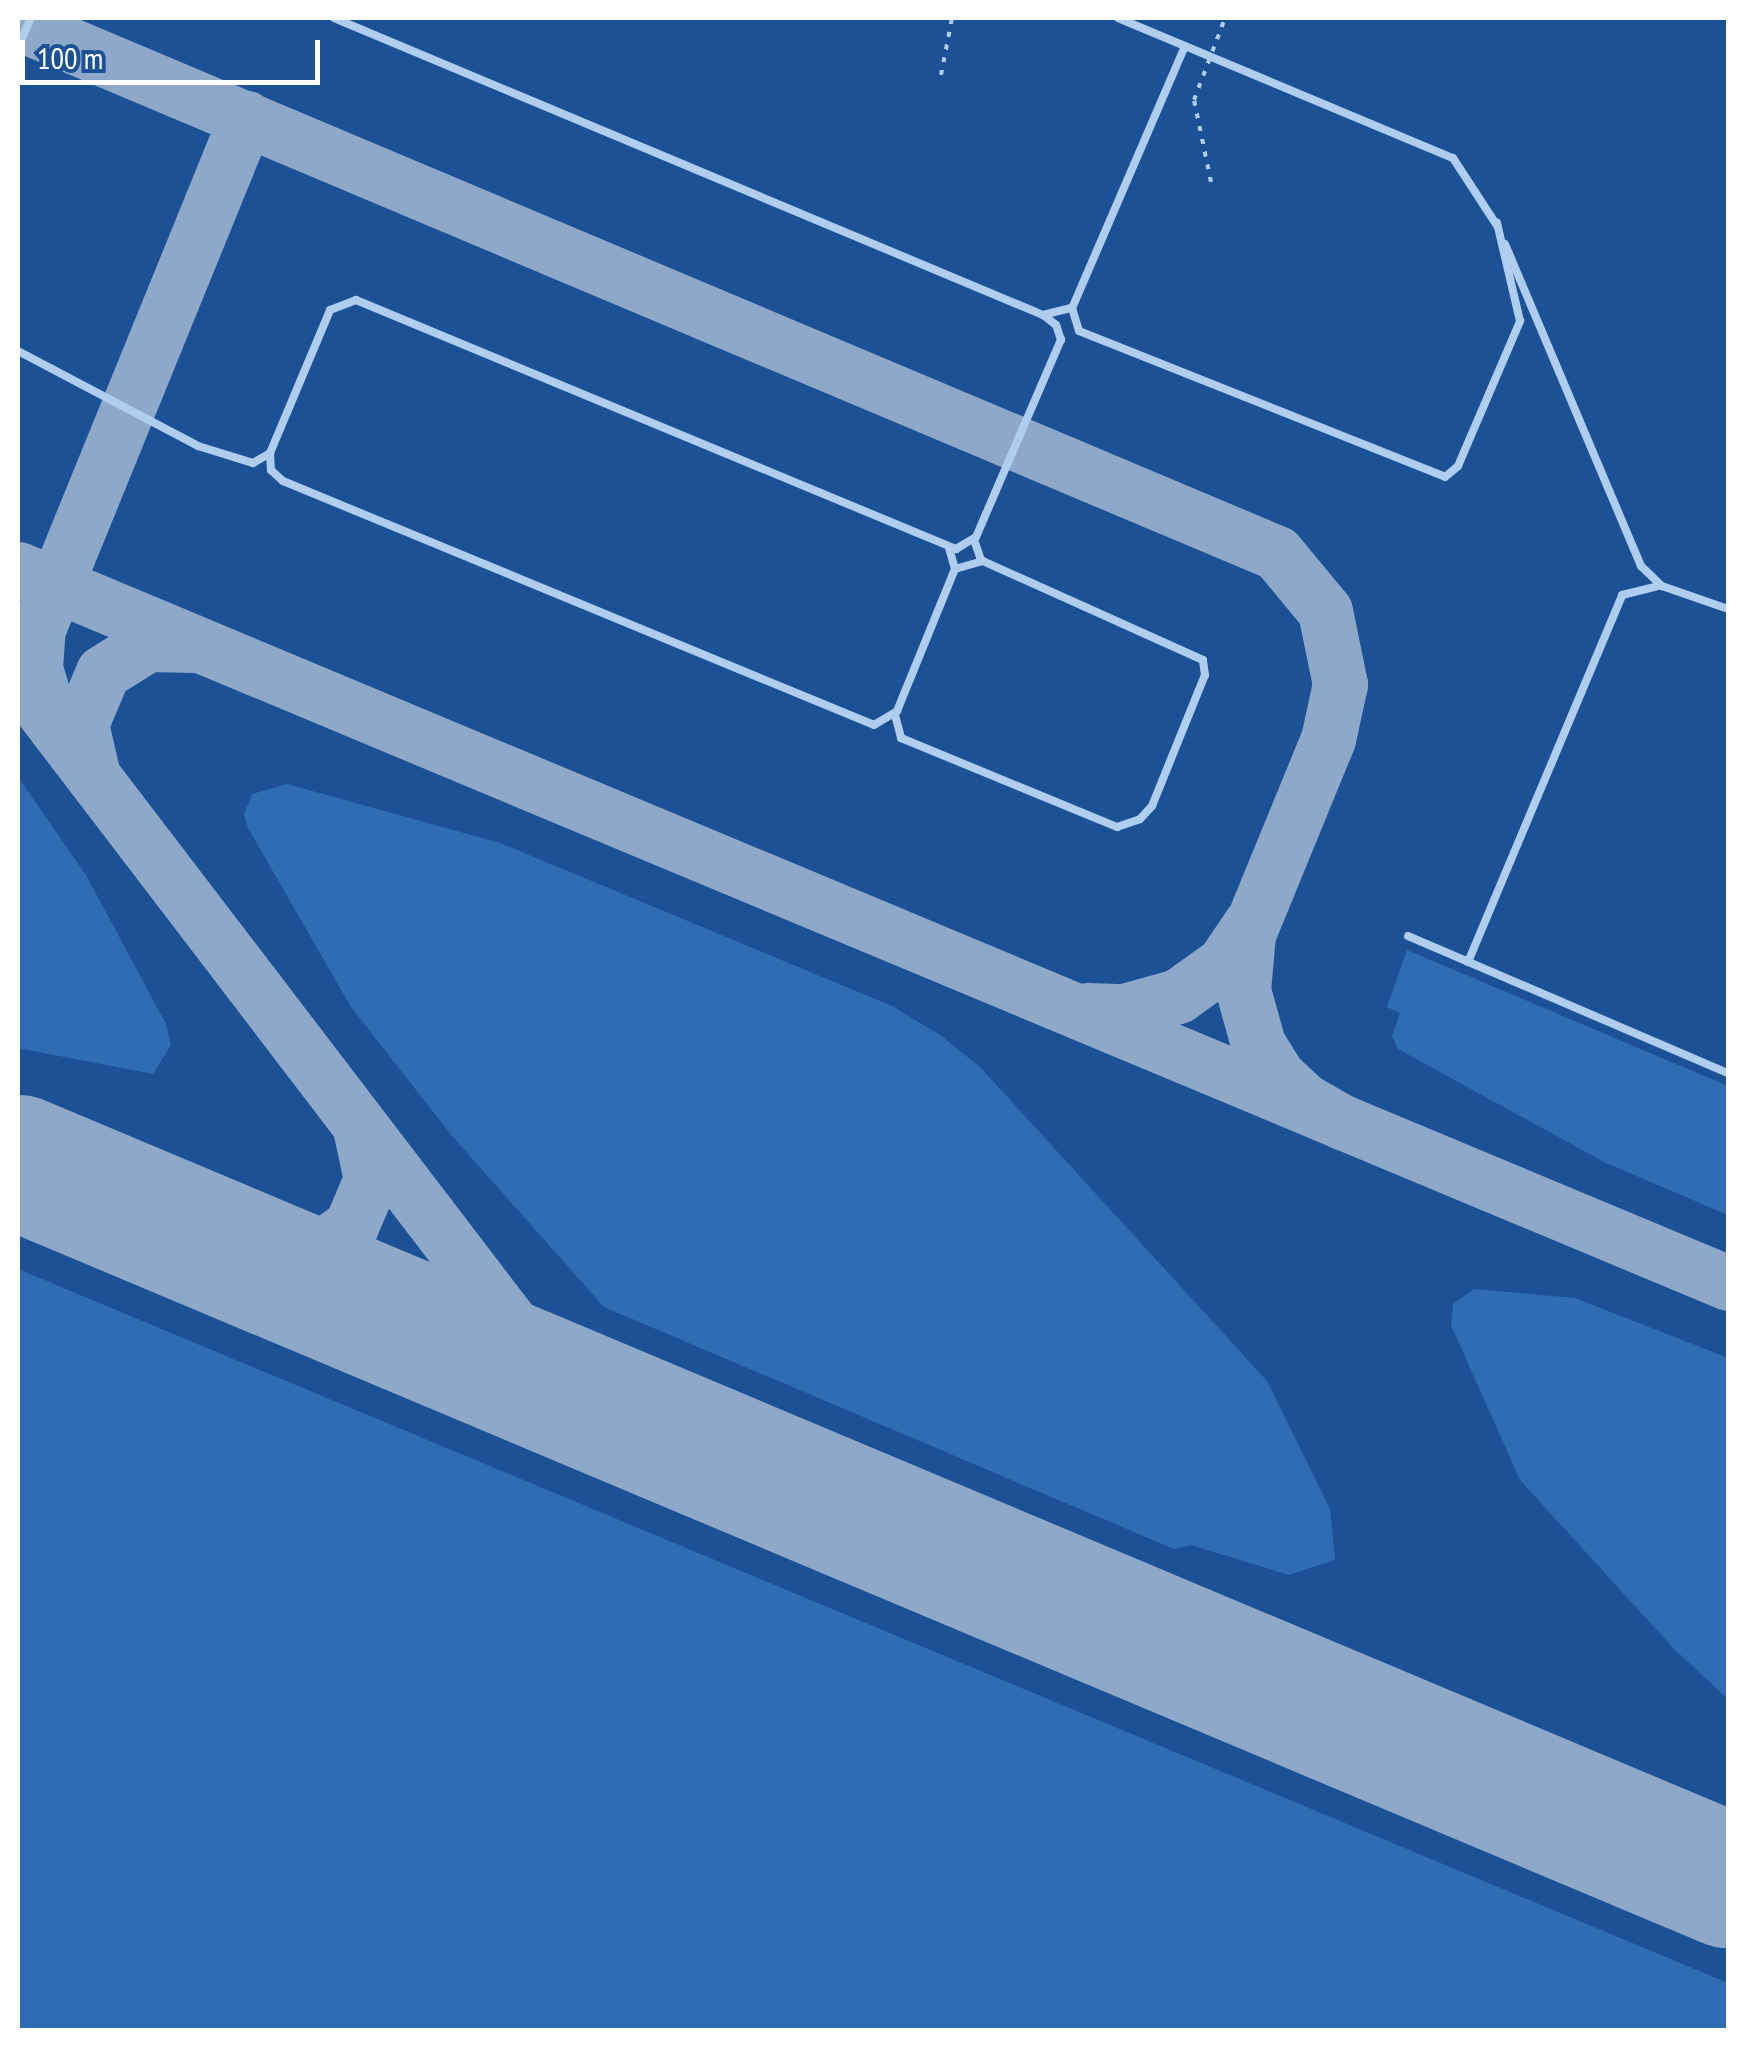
<!DOCTYPE html>
<html>
<head>
<meta charset="utf-8">
<style>
	body { margin:0 }
	#map { position:relative; width:1746px; height:2048px; overflow:hidden; background:#1c5295; font-family:"PT Sans Narrow",sans-serif }
	div>[style] { position:absolute }
	[style*='--x'] { left:calc(var(--x)*1px); top:calc(var(--y)*1px); width:calc(var(--w)*1px); rotate:calc(var(--a)*1deg) }
	.green>* { inset:0; background:#306cb3 }
	.taxiway>* { height:55px; margin:-27.5px; padding:0 27.5px; transform-origin:27.5px; border-radius:27.5px; background:#8ea8ca }
	.runway>* { height:135px; margin:-67.5px; padding:0 67.5px; transform-origin:67.5px; border-radius:67.5px; background:#8ea8ca }
	.path>* { height:4px; margin-top:-2px; transform-origin:0; background:repeating-linear-gradient(90deg,#afcdef 0 5px,transparent 0 13px) }
	.lane>* { height:8px; margin:-4px; padding:0 4px; transform-origin:4px; border-radius:4px; background:#afcdef }
	.path-bridge>* { height:4px; margin-top:-2px; transform-origin:0; background:repeating-linear-gradient(90deg,#afcdef 0 5px,transparent 0 13px) }
	span { translate:-50% -50%; white-space:nowrap; text-align:center; line-height:1.15; -webkit-text-stroke:8px #1c5295; paint-order:stroke }
	.frame { position:absolute; inset:0; border:20px solid #fff; pointer-events:none }
	.scale { position:absolute; left:20px; top:40px; width:300px; height:45px; box-sizing:border-box; border:5px solid #fff; border-top:0; padding-left:12px; font-size:30px; line-height:35px; white-space:nowrap; color:#fff; -webkit-text-stroke:8px #1c5295; paint-order:stroke }
</style>
</head>
<body>
<div id="map">
	<div class="green">
		<div style="clip-path:polygon(18px 777px,86px 875px,166px 1024px,171px 1045px,153px 1074px,18px 1048px)"></div>
		<div style="clip-path:polygon(287px 784px,500px 843px,892px 1006px,940px 1035px,980px 1067px,1267px 1381px,1330px 1509px,1335px 1560px,1289px 1575px,1191px 1545px,1174px 1549px,604px 1307px,453px 1137px,351px 1007px,248px 828px,244px 814px,252px 794px)"></div>
		<div style="clip-path:polygon(1407px 950px,1728px 1086px,1728px 1215px,1606px 1163px,1398px 1049px,1392px 1036px,1400px 1013px,1387px 1007px)"></div>
		<div style="clip-path:polygon(18px 1269px,1728px 1983px,1728px 2030px,18px 2030px)"></div>
		<div style="clip-path:polygon(1474px 1289px,1575px 1298px,1728px 1358px,1728px 1699px,1675px 1650px,1520px 1480px,1451px 1325px,1453px 1304px)"></div>
	</div>
	<div class="taxiway">
		<div style="--x:18;--y:23;--w:1366;--a:22.83"></div>
		<div style="--x:1277;--y:553;--w:75;--a:50.4"></div>
		<div style="--x:1325;--y:611;--w:75;--a:78.4"></div>
		<div style="--x:1340;--y:684;--w:56;--a:102.3"></div>
		<div style="--x:1328;--y:739;--w:211;--a:112.3"></div>
		<div style="--x:1248;--y:934;--w:56;--a:95.1"></div>
		<div style="--x:1243;--y:990;--w:56;--a:74.5"></div>
		<div style="--x:1258;--y:1044;--w:38;--a:58"></div>
		<div style="--x:1278;--y:1076;--w:37;--a:43"></div>
		<div style="--x:1305;--y:1101;--w:43;--a:29.6"></div>
		<div style="--x:18;--y:569;--w:1853;--a:22.66"></div>
		<div style="--x:18;--y:678;--w:881;--a:52.61"></div>
		<div style="--x:553;--y:1378;--w:43;--a:33.7"></div>
		<div style="--x:49;--y:715;--w:49;--a:-106.6"></div>
		<div style="--x:35;--y:668;--w:39;--a:-86"></div>
		<div style="--x:38;--y:629;--w:552;--a:-67.85"></div>
		<div style="--x:93;--y:776;--w:53;--a:-103"></div>
		<div style="--x:81;--y:724;--w:56;--a:-67.1"></div>
		<div style="--x:103;--y:672;--w:53;--a:-31.9"></div>
		<div style="--x:148;--y:644;--w:48;--a:1.2"></div>
		<div style="--x:1087;--y:1010;--w:37;--a:2"></div>
		<div style="--x:1124;--y:1011;--w:56;--a:-15.5"></div>
		<div style="--x:1178;--y:996;--w:57;--a:-35.7"></div>
		<div style="--x:1224;--y:963;--w:48;--a:-56"></div>
		<div style="--x:253;--y:1261;--w:23;--a:13"></div>
		<div style="--x:275;--y:1266;--w:29;--a:-12"></div>
		<div style="--x:303;--y:1260;--w:59;--a:-35.3"></div>
		<div style="--x:351;--y:1226;--w:51;--a:-66.9"></div>
		<div style="--x:371;--y:1179;--w:52;--a:-102.2"></div>
	</div>
	<div class="runway">
		<div style="--x:18;--y:1162;--w:1855;--a:22.78"></div>
	</div>
	<div class="path">
		<div style="--x:941;--y:75;--w:58;--a:-79.1"></div>
	</div>
	<div class="lane">
		<div style="--x:334;--y:18;--w:769;--a:22.73"></div>
		<div style="--x:1043;--y:315;--w:30;--a:-14"></div>
		<div style="--x:1118;--y:18;--w:363;--a:22.7"></div>
		<div style="--x:1453;--y:158;--w:82;--a:56.9"></div>
		<div style="--x:1185;--y:46;--w:285;--a:113.3"></div>
		<div style="--x:1072;--y:308;--w:24;--a:73"></div>
		<div style="--x:1079;--y:331;--w:394;--a:21.7"></div>
		<div style="--x:1445;--y:477;--w:17;--a:-40"></div>
		<div style="--x:1458;--y:466;--w:158;--a:-66.8"></div>
		<div style="--x:1520;--y:321;--w:101;--a:-103.2"></div>
		<div style="--x:18;--y:48;--w:33;--a:-67"></div>
		<div style="--x:1505;--y:244;--w:350;--a:67.1"></div>
		<div style="--x:1641;--y:566;--w:29;--a:44"></div>
		<div style="--x:1662;--y:586;--w:70;--a:19.2"></div>
		<div style="--x:18;--y:351;--w:204;--a:27.8"></div>
		<div style="--x:198;--y:446;--w:58;--a:17.2"></div>
		<div style="--x:253;--y:463;--w:20;--a:-30"></div>
		<div style="--x:270;--y:453;--w:155;--a:-67.2"></div>
		<div style="--x:330;--y:310;--w:28;--a:-21"></div>
		<div style="--x:356;--y:300;--w:650;--a:22.54"></div>
		<div style="--x:956;--y:549;--w:23;--a:-31"></div>
		<div style="--x:976;--y:537;--w:215;--a:-66.7"></div>
		<div style="--x:1061;--y:340;--w:16;--a:-108"></div>
		<div style="--x:1056;--y:325;--w:16;--a:-142"></div>
		<div style="--x:270;--y:453;--w:17;--a:87"></div>
		<div style="--x:271;--y:470;--w:16;--a:43"></div>
		<div style="--x:283;--y:481;--w:639;--a:22.43"></div>
		<div style="--x:874;--y:725;--w:27;--a:-31"></div>
		<div style="--x:897;--y:711;--w:153;--a:-67.8"></div>
		<div style="--x:955;--y:569;--w:22;--a:-106"></div>
		<div style="--x:955;--y:569;--w:29;--a:-16"></div>
		<div style="--x:895;--y:715;--w:24;--a:75"></div>
		<div style="--x:901;--y:738;--w:234;--a:22.4"></div>
		<div style="--x:1117;--y:827;--w:24;--a:-19"></div>
		<div style="--x:1140;--y:819;--w:18;--a:-47"></div>
		<div style="--x:1152;--y:806;--w:141;--a:-68"></div>
		<div style="--x:1205;--y:675;--w:15;--a:-98"></div>
		<div style="--x:1203;--y:660;--w:243;--a:-155.8"></div>
		<div style="--x:981;--y:560;--w:21;--a:-109"></div>
		<div style="--x:1408;--y:936;--w:348;--a:23.2"></div>
		<div style="--x:1468;--y:962;--w:398;--a:-67.2"></div>
		<div style="--x:1622;--y:595;--w:36;--a:-14"></div>
	</div>
	<div class="path-bridge">
		<div style="--x:1211;--y:182;--w:84;--a:-101.7"></div>
		<div style="--x:1194;--y:100;--w:88;--a:-69.3"></div>
	</div>
	<div class="frame"></div>
	<div class="scale">100 m</div>
</div>
</body>
</html>
